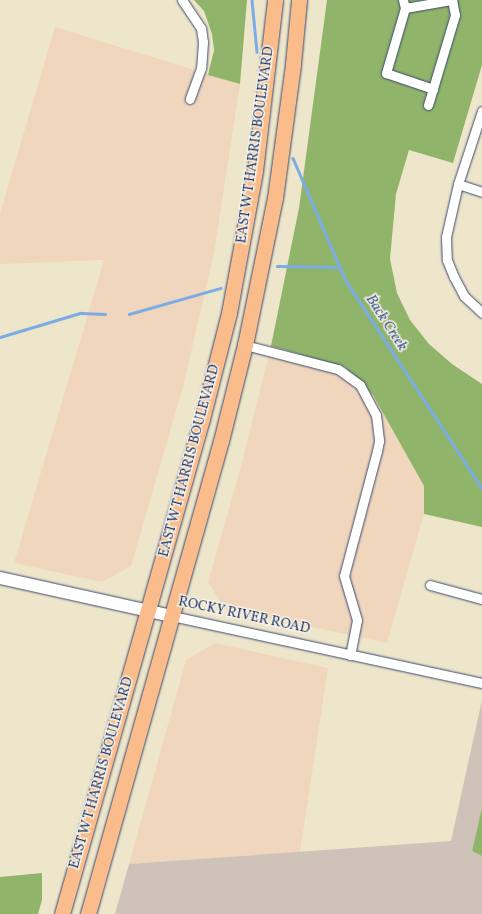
<!DOCTYPE html>
<html>
<head>
<meta charset="utf-8">
<style>
	body { margin:0 }
	#map { position:relative; width:482px; height:914px; overflow:hidden; background:#eee6cb; font-family:Vollkorn,serif }
	div>[style] { position:absolute }
	[style*='--x'] { left:calc(var(--x)*1px); top:calc(var(--y)*1px); width:calc(var(--w)*1px); rotate:calc(var(--a)*1deg) }
	.built>* { inset:0; background:#f0d6bc }
	.industrial>* { inset:0; background:#cec2b9 }
	.forest>* { inset:0; background:#90b56a }
	.stream>* { height:2.5px; margin:-1.25px; padding:0 1.25px; transform-origin:1.25px; border-radius:1.25px; background:#7cace6 }
	.roads { filter:drop-shadow(0 0 1px #3b4a6e) drop-shadow(0 0 1px #3b4a6e) }
	.minor>* { height:9px; margin:-4.5px; padding:0 4.5px; transform-origin:4.5px; border-radius:4.5px; background:#fff }
	.tertiary>* { height:12px; margin:-6px; padding:0 6px; transform-origin:6px; border-radius:6px; background:#fff }
	.primary>* { height:15px; margin:-7.5px; padding:0 7.5px; transform-origin:7.5px; border-radius:7.5px; background:#fabc8b }
	span { translate:-50% -50%; white-space:nowrap; text-align:center; line-height:1.15; -webkit-text-stroke:3px #f7f3e8; paint-order:stroke }
	.street-label { font-size:14px; color:#1b2f5e }
	.water-label { font-size:15px; color:#385487; font-style:italic }
</style>
</head>
<body>
<div id="map">
	<div class="built">
		<div style="clip-path:polygon(55px 27px,240px 84px,214px 253px,183px 387px,131px 566px,102px 582px,14px 563px,104px 260px,0 264px,0 213px)"></div>
		<div style="clip-path:polygon(271px 346px,345px 367px,373px 395px,424px 486px,424px 514px,387px 643px,224px 608px,208px 582px,240px 470px)"></div>
		<div style="clip-path:polygon(215px 643px,328px 668px,300px 852px,129px 864px,186px 660px)"></div>
	</div>
	<div class="industrial">
		<div style="clip-path:polygon(482px 700px,482px 807px,472px 851px,482px 856px,482px 914px,115px 914px,129px 864px,451px 841px)"></div>
	</div>
	<div class="forest">
		<div style="clip-path:polygon(194px 0,247px 0,240px 84px,208px 75px,214px 50px,212px 34px,204px 11px)"></div>
		<div style="clip-path:polygon(327px 0,482px 0,482px 65px,453px 163px,409px 150px,396px 194px,390px 259px,397px 293px,410px 320px,429px 344px,452px 364px,482px 384px,482px 527px,424px 514px,424px 486px,373px 395px,345px 367px,271px 346px,299px 208px)"></div>
		<div style="clip-path:polygon(482px 807px,482px 856px,472px 851px)"></div>
		<div style="clip-path:polygon(42px 873px,42px 900px,38px 914px,0 914px,0 877px)"></div>
	</div>
	<div class="stream">
		<div style="--x:252;--y:0;--w:52;--a:84.5"></div>
		<div style="--x:293;--y:158;--w:134;--a:66.7"></div>
		<div style="--x:346;--y:281;--w:248;--a:56.7"></div>
		<div style="--x:277;--y:266;--w:63;--a:0.9"></div>
		<div style="--x:129;--y:314;--w:95;--a:-15.9"></div>
		<div style="--x:0;--y:337;--w:84;--a:-16.7"></div>
		<div style="--x:80;--y:313;--w:25;--a:2"></div>
	</div>
	<div class="roads">
		<div class="minor">
			<div style="--x:182;--y:0;--w:34;--a:56"></div>
			<div style="--x:201;--y:28;--w:14;--a:82"></div>
			<div style="--x:203;--y:42;--w:26;--a:94"></div>
			<div style="--x:201;--y:68;--w:33;--a:110"></div>
			<div style="--x:403;--y:0;--w:8;--a:76"></div>
			<div style="--x:405;--y:8;--w:68;--a:106.3"></div>
			<div style="--x:386;--y:73;--w:50;--a:18.8"></div>
			<div style="--x:405;--y:8;--w:48;--a:-9.7"></div>
			<div style="--x:428;--y:105;--w:94;--a:-73.3"></div>
			<div style="--x:455;--y:15;--w:15;--a:-101"></div>
			<div style="--x:482;--y:111;--w:77;--a:108.2"></div>
			<div style="--x:458;--y:184;--w:54;--a:102.8"></div>
			<div style="--x:446;--y:237;--w:23;--a:88"></div>
			<div style="--x:447;--y:260;--w:18;--a:68"></div>
			<div style="--x:454;--y:277;--w:21;--a:62"></div>
			<div style="--x:464;--y:296;--w:25;--a:43"></div>
			<div style="--x:458;--y:184;--w:25;--a:18"></div>
			<div style="--x:245;--y:345;--w:96;--a:14.5"></div>
			<div style="--x:338;--y:369;--w:27;--a:36"></div>
			<div style="--x:360;--y:385;--w:34;--a:62"></div>
			<div style="--x:376;--y:415;--w:26;--a:83"></div>
			<div style="--x:379;--y:441;--w:10;--a:101"></div>
			<div style="--x:377;--y:451;--w:129;--a:104.8"></div>
			<div style="--x:344;--y:576;--w:46;--a:73.5"></div>
			<div style="--x:357;--y:620;--w:36;--a:101"></div>
			<div style="--x:430;--y:585;--w:54;--a:15.1"></div>
			<div style="--x:172;--y:616;--w:317;--a:12.2"></div>
		</div>
		<div class="tertiary">
			<div style="--x:0;--y:578;--w:176;--a:12.5"></div>
		</div>
		<div class="primary">
			<div style="--x:62;--y:914;--w:514;--a:-74.21"></div>
			<div style="--x:202;--y:419;--w:109;--a:-75.7"></div>
			<div style="--x:229;--y:313;--w:144;--a:-79.6"></div>
			<div style="--x:255;--y:171;--w:172;--a:-83.3"></div>
			<div style="--x:88;--y:914;--w:491;--a:-74.3"></div>
			<div style="--x:221;--y:441;--w:99;--a:-76"></div>
			<div style="--x:245;--y:345;--w:150;--a:-78.5"></div>
			<div style="--x:275;--y:198;--w:135;--a:-82.3"></div>
			<div style="--x:293;--y:64;--w:64;--a:-84.6"></div>
		</div>
	</div>
	<div class="street-label">
		<span style="left:256px;top:145px;rotate:-82deg">EAST W T HARRIS BOULEVARD</span>
		<span style="left:190px;top:461px;rotate:-75deg">EAST W T HARRIS BOULEVARD</span>
		<span style="left:244px;top:616px;rotate:12deg">ROCKY RIVER ROAD</span>
		<span style="left:102px;top:773px;rotate:-74deg">EAST W T HARRIS BOULEVARD</span>
	</div>
	<div class="water-label">
		<span style="left:386px;top:323px;rotate:57deg">Back Creek</span>
	</div>
</div>
</body>
</html>
